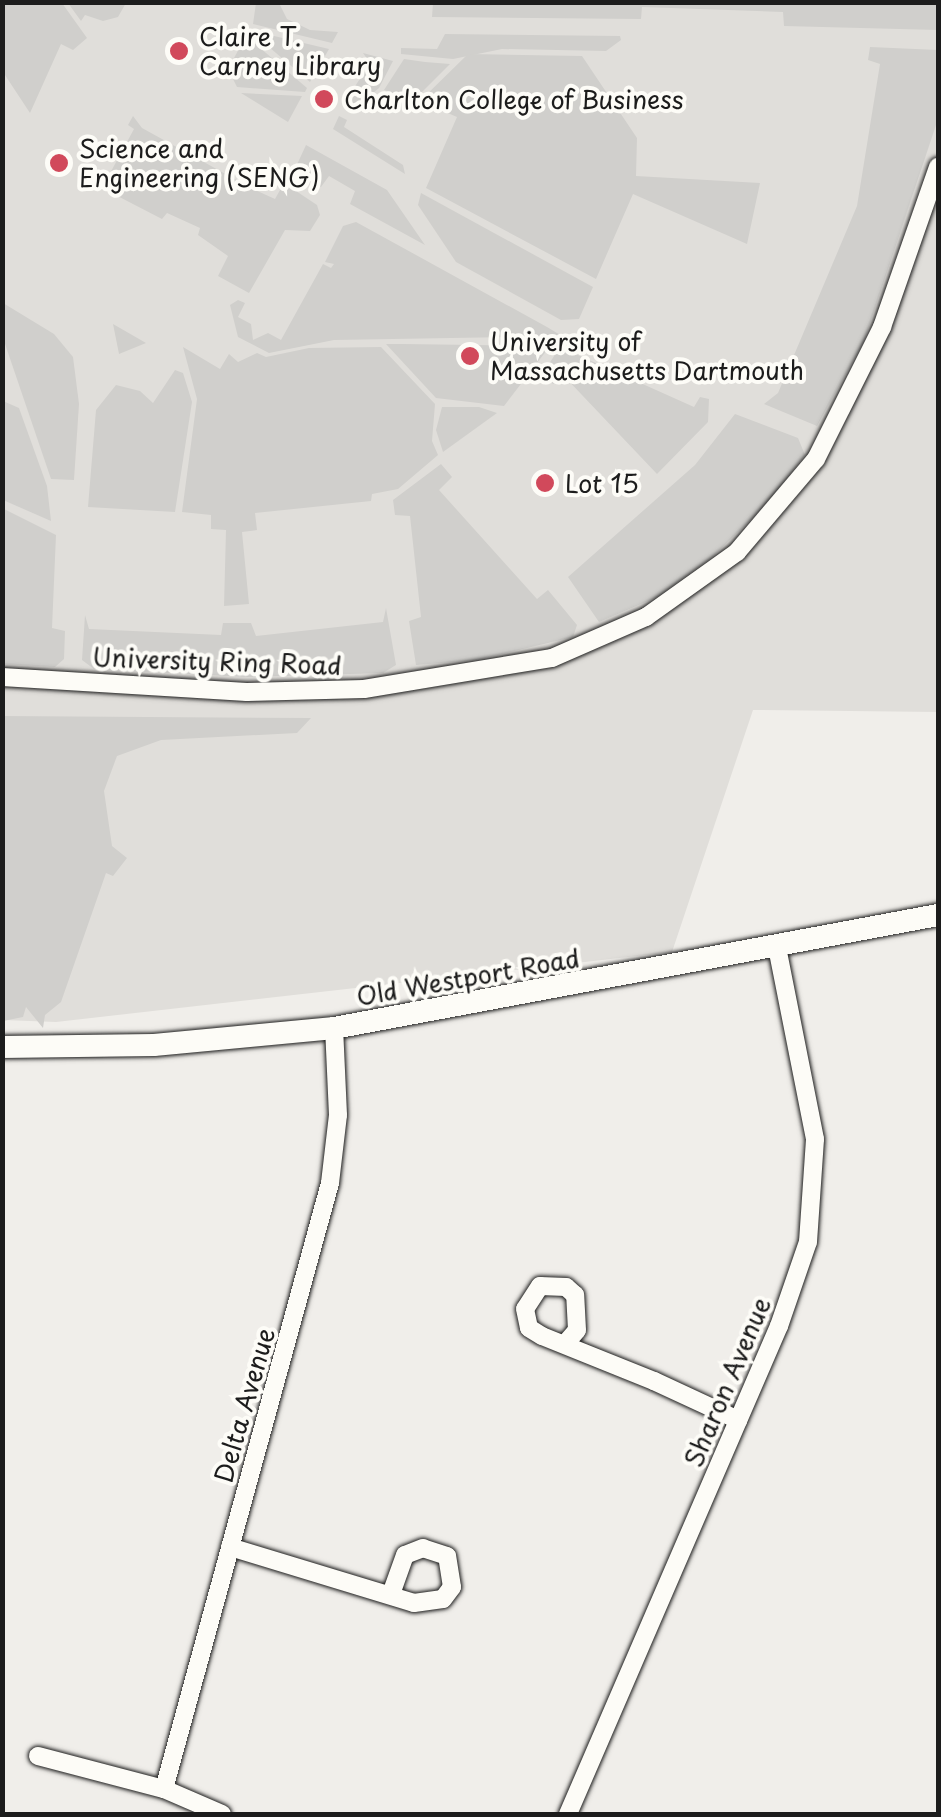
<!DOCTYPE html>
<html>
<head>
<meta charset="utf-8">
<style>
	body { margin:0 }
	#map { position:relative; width:941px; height:1817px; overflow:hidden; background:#f0eeea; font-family:"Playpen Sans",sans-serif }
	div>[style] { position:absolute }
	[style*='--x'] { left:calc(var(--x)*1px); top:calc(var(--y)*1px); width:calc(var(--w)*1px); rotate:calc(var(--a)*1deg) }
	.built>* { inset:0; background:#e0deda }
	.green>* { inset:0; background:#d0cfcc }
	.roads { filter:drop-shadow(0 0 2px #1c1c1c) drop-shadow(0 0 2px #1c1c1c) }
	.minor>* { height:18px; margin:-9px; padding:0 9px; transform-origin:9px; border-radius:9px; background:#fdfcf7 }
	.major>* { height:22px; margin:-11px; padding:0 11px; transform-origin:11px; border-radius:11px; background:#fdfcf7 }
	.dots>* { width:28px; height:28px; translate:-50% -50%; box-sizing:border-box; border:5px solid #fdfcf7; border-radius:50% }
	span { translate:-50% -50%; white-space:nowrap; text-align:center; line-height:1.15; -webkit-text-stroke:8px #fdfcf7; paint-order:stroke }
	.poi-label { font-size:25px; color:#1c1c1c }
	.left { translate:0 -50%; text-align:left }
	.street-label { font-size:25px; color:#1c1c1c }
	.frame { position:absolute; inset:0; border:5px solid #1c1c1c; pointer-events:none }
</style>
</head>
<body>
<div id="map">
	<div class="built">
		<div style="clip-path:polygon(3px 3px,938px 3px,938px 712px,753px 710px,672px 952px,56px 1022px,3px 1020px)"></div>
	</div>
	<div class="green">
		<div style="clip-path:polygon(3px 2px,62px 3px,87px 38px,73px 50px,61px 44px,30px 113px,3px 72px)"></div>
		<div style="clip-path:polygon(68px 3px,126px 3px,118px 17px,103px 21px,85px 15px,81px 21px)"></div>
		<div style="clip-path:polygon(256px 3px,279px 3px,287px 19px,310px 30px,338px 32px,332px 43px,253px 24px)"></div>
		<div style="clip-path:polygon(433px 3px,938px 3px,938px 30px,784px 26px,783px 12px,642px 7px,641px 19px,432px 17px)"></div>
		<div style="clip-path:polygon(249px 30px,329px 49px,310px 82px)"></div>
		<div style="clip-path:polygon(445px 34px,620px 36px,621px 40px,606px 51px,502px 49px,453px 59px,401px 54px,401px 48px,437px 49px)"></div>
		<div style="clip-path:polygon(246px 36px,307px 88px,305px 92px,237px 87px,228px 69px)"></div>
		<div style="clip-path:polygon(870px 47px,938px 50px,938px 119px,864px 341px,817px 426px,764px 404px,778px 393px,857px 206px,880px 64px,868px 60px)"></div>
		<div style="clip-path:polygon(363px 53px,393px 61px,379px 88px,355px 108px,345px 102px,370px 63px)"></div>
		<div style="clip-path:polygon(468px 54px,582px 56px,637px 138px,636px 176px,760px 183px,747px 244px,633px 194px,596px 279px,426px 188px,457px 117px,420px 101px)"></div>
		<div style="clip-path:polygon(404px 59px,425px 62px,450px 64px,414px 100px,384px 90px)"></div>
		<div style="clip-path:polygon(241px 93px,302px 96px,288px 122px)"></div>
		<div style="clip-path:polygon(133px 116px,142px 128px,251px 188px,275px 199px,284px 183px,317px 205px,320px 215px,310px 231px,285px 230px,249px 293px,218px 276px,228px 256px,198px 235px,200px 228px,167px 213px,162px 219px,102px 188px,134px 129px,128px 125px)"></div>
		<div style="clip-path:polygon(339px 116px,347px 120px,344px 127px,403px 165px,405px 174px,333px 129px)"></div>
		<div style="clip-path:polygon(306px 145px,387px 190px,425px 245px,350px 204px,355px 191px,329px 176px,321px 187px,294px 171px)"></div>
		<div style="clip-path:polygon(421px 193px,593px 287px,579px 319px,561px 320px,456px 262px,418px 205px)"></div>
		<div style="clip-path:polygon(356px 222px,547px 327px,562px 336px,334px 340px,269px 353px,238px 337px,230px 305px,238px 300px,245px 303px,238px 317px,251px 324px,253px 340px,268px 333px,281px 340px,323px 264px,331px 268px,334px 264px,325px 262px,343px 226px)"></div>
		<div style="clip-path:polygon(3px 303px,54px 334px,73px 357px,79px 404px,74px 480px,51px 479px,3px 338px)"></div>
		<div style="clip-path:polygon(113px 324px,146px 343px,119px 354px)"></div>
		<div style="clip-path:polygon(386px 344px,403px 344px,550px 346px,504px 406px,436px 398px)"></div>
		<div style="clip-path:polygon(183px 347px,220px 369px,229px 354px,238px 362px,257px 353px,266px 357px,309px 348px,381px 347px,435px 404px,432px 441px,438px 455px,398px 489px,372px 494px,371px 501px,255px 513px,257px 530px,242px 532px,249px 604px,224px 606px,226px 530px,211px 529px,211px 515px,182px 512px,197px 399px)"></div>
		<div style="clip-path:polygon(560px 347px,694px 407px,700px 397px,709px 399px,708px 422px,657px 474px,563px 375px,553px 384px,543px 373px)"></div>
		<div style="clip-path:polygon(175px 370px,183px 373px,192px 402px,175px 512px,88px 507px,96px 410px,116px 385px,140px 391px,153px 403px)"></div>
		<div style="clip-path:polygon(3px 401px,19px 408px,47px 486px,51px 521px,3px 500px)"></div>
		<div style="clip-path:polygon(442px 407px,479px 407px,497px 413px,443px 452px,436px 430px)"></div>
		<div style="clip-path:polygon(735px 414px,798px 438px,805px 455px,764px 507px,712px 557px,657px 597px,599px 622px,568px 577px,695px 465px)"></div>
		<div style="clip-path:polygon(441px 464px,452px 477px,439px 490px,537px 599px,548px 590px,577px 625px,573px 637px,476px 660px,416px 665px,409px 621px,421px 617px,410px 516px,395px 515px,393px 500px)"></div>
		<div style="clip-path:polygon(2px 508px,56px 535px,52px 628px,65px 631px,64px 659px,55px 667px,3px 664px)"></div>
		<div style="clip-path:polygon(386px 608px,396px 665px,383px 673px,248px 677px,94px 669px,82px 660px,85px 615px,89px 629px,221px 635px,223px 623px,251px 623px,256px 636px,383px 622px)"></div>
		<div style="clip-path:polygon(2px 716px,311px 718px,297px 733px,161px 740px,117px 756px,104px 791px,112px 846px,127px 858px,113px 876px,106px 873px,61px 1002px,45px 1015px,43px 1028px,26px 1007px,23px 1017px,3px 1021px)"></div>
	</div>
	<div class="roads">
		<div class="minor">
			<div style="--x:2;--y:677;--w:245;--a:3.5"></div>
			<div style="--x:247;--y:692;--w:117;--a:-1.5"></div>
			<div style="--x:364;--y:689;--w:191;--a:-9.4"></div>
			<div style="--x:552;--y:658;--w:103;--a:-23.6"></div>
			<div style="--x:646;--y:617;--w:112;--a:-35.5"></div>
			<div style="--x:737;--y:552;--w:122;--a:-49.7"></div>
			<div style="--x:816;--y:459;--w:148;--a:-63.4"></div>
			<div style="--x:882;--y:327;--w:170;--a:-70.7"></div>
			<div style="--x:565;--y:1344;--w:18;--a:-49"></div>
			<div style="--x:577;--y:1330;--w:35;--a:-93"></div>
			<div style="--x:575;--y:1295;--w:12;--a:-138"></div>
			<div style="--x:566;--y:1287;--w:26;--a:-178"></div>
			<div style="--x:540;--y:1286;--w:27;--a:123"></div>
			<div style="--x:525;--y:1309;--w:19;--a:78"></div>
			<div style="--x:529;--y:1328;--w:15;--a:32"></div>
			<div style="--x:542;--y:1336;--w:121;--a:21.9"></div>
			<div style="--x:654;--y:1381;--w:93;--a:24.9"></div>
			<div style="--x:230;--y:1547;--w:192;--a:16.9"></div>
			<div style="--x:414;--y:1603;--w:29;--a:-8"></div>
			<div style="--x:443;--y:1599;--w:15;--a:-53"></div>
			<div style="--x:452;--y:1587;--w:31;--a:-99"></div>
			<div style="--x:447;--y:1556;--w:25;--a:-162"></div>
			<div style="--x:423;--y:1548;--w:19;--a:159"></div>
			<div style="--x:405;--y:1555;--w:41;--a:109.7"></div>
			<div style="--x:38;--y:1756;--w:130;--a:14.7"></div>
			<div style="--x:164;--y:1789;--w:63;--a:23.3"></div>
			<div style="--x:164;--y:1789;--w:628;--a:-74.68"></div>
			<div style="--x:330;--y:1183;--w:68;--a:-83.3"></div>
			<div style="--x:338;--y:1115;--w:87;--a:-92.6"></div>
			<div style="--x:568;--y:1814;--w:532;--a:-66.62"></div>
			<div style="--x:779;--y:1326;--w:89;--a:-71"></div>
			<div style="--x:808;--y:1242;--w:103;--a:-86.1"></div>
			<div style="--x:815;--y:1139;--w:196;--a:-101.2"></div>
		</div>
		<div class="major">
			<div style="--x:2;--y:1047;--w:152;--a:-0.8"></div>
			<div style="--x:154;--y:1045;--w:181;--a:-5.4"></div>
			<div style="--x:334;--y:1028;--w:614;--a:-10.6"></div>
		</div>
	</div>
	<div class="dots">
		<div style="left:179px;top:51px;background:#d1495b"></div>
		<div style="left:324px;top:99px;background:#d1495b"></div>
		<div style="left:59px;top:163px;background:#d1495b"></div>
		<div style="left:470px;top:356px;background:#d1495b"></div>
		<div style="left:545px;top:483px;background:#d1495b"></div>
	</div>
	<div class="poi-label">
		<span class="left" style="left:199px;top:51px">Claire T.<br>Carney Library</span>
		<span class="left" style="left:344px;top:99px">Charlton College of Business</span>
		<span class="left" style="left:79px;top:163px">Science and<br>Engineering (SENG)</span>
		<span class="left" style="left:490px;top:356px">University of<br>Massachusetts Dartmouth</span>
		<span class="left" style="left:565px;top:483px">Lot 15</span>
	</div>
	<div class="street-label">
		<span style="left:217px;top:661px;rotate:2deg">University Ring Road</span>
		<span style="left:468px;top:977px;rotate:-10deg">Old Westport Road</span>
		<span style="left:727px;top:1382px;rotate:-67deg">Sharon Avenue</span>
		<span style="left:244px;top:1405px;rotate:-74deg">Delta Avenue</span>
	</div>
	<div class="frame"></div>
</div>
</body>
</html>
